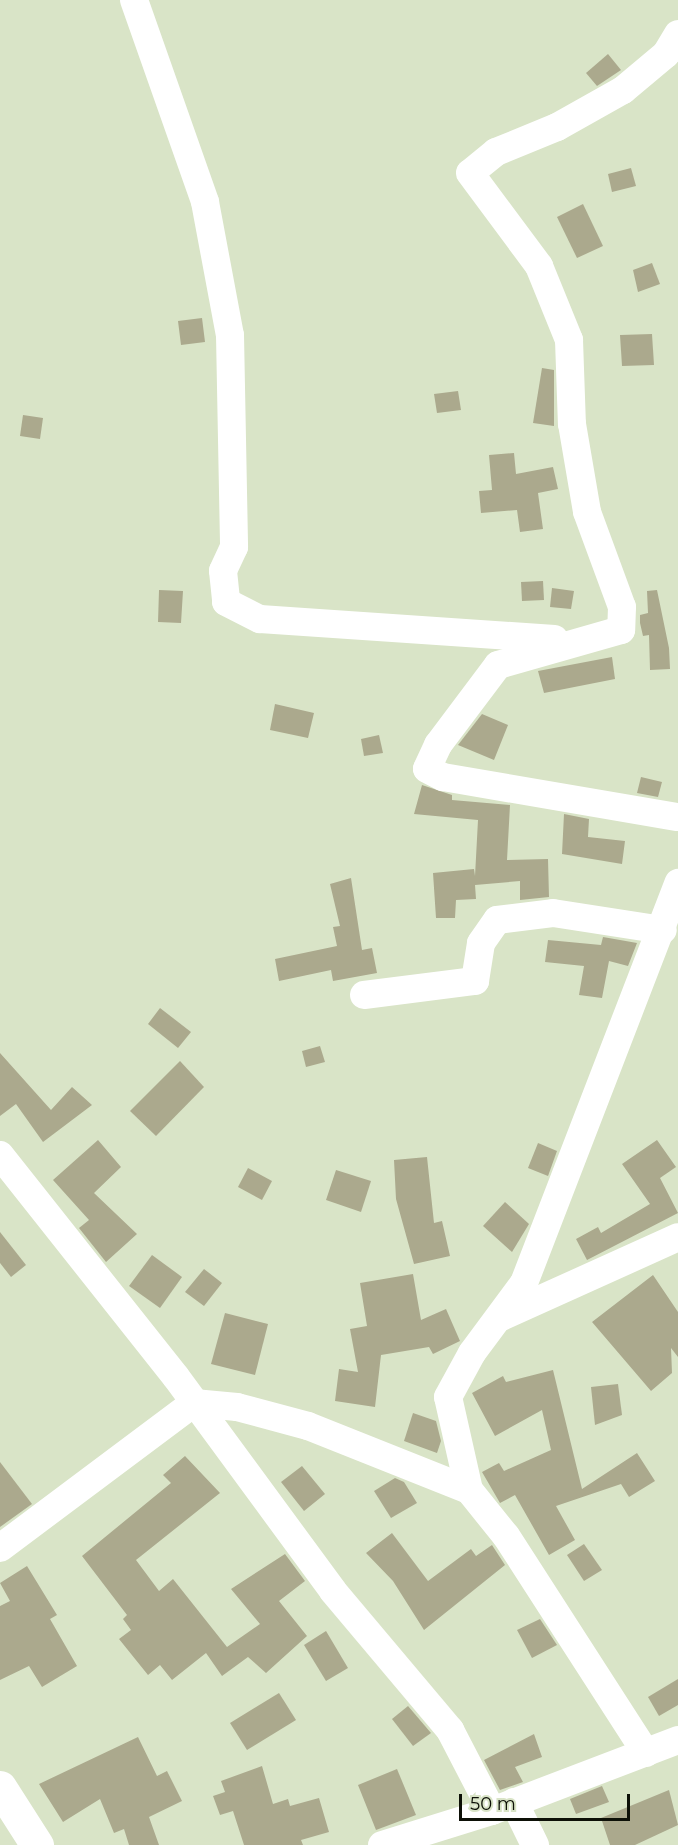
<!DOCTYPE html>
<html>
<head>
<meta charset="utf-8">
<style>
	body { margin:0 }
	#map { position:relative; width:678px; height:1845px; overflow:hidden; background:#d9e4c7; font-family:Montserrat,sans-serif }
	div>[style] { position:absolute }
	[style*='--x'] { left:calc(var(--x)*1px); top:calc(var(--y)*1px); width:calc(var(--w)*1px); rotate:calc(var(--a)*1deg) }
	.building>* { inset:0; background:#aba98d }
	.minor>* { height:28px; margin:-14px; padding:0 14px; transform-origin:14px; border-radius:14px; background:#fff }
	.major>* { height:33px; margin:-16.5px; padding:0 16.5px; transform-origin:16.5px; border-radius:16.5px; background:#fff }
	span { translate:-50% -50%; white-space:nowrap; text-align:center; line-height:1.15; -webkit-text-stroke:4.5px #d9e4c7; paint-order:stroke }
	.scale { position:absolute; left:459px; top:1794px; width:171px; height:27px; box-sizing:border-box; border:3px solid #0d1007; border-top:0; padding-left:8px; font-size:18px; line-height:21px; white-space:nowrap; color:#0d1007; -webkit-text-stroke:4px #d9e4c7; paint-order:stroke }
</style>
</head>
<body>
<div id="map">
	<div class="building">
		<div style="clip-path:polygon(608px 54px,621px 70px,597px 86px,586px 73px)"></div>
		<div style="clip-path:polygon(631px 168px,636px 186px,612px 192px,608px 174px)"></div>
		<div style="clip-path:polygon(583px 204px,603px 246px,577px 258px,557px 217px)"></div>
		<div style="clip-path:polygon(652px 263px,660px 284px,638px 292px,633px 270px)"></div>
		<div style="clip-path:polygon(202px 318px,205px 342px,181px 345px,178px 321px)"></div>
		<div style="clip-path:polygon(652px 334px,654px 365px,622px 366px,620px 335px)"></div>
		<div style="clip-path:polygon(542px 368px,554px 370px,554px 426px,533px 423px)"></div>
		<div style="clip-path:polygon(458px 391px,461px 410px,437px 413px,434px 394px)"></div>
		<div style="clip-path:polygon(23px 415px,43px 418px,40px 439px,20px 436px)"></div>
		<div style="clip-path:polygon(514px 453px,516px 474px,553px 467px,558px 489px,538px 493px,543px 529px,520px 532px,517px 510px,481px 513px,479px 491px,492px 490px,489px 455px)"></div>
		<div style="clip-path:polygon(543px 581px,544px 600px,522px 601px,521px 582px)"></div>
		<div style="clip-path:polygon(552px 588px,574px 591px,571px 609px,550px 607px)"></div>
		<div style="clip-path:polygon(159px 590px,183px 591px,181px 623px,158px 622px)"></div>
		<div style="clip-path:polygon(657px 590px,669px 648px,670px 669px,650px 670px,649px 635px,643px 636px,640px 623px,640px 615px,648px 613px,647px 591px)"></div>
		<div style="clip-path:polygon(612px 657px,615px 679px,544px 693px,538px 671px)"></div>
		<div style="clip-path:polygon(275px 704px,314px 713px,308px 738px,270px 730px)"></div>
		<div style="clip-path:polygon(482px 714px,508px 725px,494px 760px,458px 745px)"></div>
		<div style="clip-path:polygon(379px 735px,383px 753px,364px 756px,361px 739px)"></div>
		<div style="clip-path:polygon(641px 777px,662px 782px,658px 797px,637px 793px)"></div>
		<div style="clip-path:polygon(422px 785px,452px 795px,452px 800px,510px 805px,507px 860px,548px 859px,549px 897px,520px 900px,520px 881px,475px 885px,476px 899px,456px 900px,455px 918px,436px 918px,433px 873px,474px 869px,475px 876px,478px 820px,414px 814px)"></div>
		<div style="clip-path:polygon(564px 814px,589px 819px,588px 837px,625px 841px,622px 864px,562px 854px)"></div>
		<div style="clip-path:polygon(351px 878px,362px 950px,372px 948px,377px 973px,333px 981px,331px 970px,279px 981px,275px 959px,337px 946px,333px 927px,340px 926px,330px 884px)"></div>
		<div style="clip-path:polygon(603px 937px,637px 943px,628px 966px,609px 961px,602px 998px,579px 995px,584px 966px,545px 962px,548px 940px,601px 945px)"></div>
		<div style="clip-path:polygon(160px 1008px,191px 1032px,178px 1048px,148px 1024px)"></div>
		<div style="clip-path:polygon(320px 1046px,325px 1062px,306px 1067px,302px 1051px)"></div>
		<div style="clip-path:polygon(0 1053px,51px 1110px,72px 1087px,92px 1105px,43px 1142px,16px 1104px,0 1116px)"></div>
		<div style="clip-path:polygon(180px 1061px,204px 1087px,156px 1136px,130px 1111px)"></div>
		<div style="clip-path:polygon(98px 1140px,121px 1167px,94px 1193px,137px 1234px,106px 1262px,79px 1228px,89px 1220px,53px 1180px)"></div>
		<div style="clip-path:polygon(657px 1140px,676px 1167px,660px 1178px,678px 1213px,587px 1260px,576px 1239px,598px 1227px,601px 1233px,650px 1204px,622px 1164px)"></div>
		<div style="clip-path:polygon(538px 1143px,557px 1151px,548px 1176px,528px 1168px)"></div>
		<div style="clip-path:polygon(427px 1157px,434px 1223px,442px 1221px,450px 1256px,414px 1264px,396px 1199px,394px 1160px)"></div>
		<div style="clip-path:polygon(248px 1168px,272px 1181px,262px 1200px,238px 1187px)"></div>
		<div style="clip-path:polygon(336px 1170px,371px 1181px,361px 1212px,326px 1200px)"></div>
		<div style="clip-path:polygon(505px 1202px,529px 1224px,512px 1252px,483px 1226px)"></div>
		<div style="clip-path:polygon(0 1232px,26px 1265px,11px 1277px,0 1263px)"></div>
		<div style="clip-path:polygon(152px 1255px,182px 1277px,160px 1308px,129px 1286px)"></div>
		<div style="clip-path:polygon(204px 1269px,222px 1283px,204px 1306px,185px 1292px)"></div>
		<div style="clip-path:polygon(413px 1274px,421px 1320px,446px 1309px,460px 1341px,433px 1354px,429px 1347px,381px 1355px,375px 1407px,335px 1401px,339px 1369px,358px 1372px,350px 1329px,367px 1326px,360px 1283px)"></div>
		<div style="clip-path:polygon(653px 1275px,678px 1312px,678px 1357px,671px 1348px,672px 1373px,651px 1391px,592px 1322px)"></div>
		<div style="clip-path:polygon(225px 1313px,268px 1324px,255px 1375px,211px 1364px)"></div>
		<div style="clip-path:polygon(553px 1370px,582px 1489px,637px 1453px,655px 1481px,629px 1497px,621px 1484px,556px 1506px,575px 1540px,549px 1555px,515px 1495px,500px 1503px,482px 1472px,499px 1463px,504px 1471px,551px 1450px,542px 1410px,495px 1436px,472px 1393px,503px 1376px,506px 1382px)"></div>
		<div style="clip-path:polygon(618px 1384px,622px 1415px,595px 1425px,591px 1387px)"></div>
		<div style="clip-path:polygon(413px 1413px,436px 1421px,441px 1441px,437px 1453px,404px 1441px)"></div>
		<div style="clip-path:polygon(185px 1456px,220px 1493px,136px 1560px,159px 1591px,173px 1579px,227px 1647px,260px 1624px,231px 1589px,285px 1554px,305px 1581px,279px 1601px,307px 1636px,266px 1673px,248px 1657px,222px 1676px,206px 1653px,172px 1680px,160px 1665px,148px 1675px,119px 1639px,131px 1630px,123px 1619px,127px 1615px,82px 1556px,171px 1483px,163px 1475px)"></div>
		<div style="clip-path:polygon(0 1462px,32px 1504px,0 1527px)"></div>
		<div style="clip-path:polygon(302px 1466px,325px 1494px,304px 1511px,281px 1482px)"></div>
		<div style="clip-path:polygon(395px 1478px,404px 1482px,417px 1503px,391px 1518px,374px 1491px)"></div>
		<div style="clip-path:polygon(392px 1533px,428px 1581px,471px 1549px,476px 1556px,492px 1545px,505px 1565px,424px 1630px,393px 1581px,366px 1553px)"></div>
		<div style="clip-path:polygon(584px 1544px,602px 1570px,584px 1581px,567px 1555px)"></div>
		<div style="clip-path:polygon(27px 1566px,57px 1615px,50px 1619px,77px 1666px,42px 1687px,29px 1666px,0 1680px,0 1606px,10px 1601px,0 1583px)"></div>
		<div style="clip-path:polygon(540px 1619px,557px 1645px,532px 1658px,517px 1630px)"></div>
		<div style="clip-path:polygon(326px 1631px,348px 1668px,326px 1681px,304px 1645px)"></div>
		<div style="clip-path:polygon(678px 1679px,678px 1705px,659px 1716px,648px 1697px)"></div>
		<div style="clip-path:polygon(279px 1693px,296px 1720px,247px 1750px,230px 1723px)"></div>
		<div style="clip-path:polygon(408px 1706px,431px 1733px,413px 1746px,392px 1719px)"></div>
		<div style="clip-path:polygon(534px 1734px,542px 1757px,515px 1767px,523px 1782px,500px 1790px,484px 1760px)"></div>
		<div style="clip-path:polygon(138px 1737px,157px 1776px,167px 1771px,182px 1801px,149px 1817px,159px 1845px,129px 1845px,124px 1829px,114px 1833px,100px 1799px,63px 1822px,39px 1784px)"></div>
		<div style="clip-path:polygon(262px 1766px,273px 1804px,288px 1799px,290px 1806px,319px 1798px,329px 1832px,301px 1840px,303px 1845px,244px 1845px,233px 1811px,220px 1815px,213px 1796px,225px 1792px,221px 1781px)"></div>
		<div style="clip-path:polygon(397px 1769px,416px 1815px,376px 1830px,358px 1785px)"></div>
		<div style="clip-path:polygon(602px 1786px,609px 1802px,576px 1814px,570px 1799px)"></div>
		<div style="clip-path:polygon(669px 1790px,678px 1825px,635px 1845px,610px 1845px,601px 1818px)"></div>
	</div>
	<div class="minor">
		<div style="--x:134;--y:0;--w:214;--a:70.6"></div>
		<div style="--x:205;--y:202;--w:135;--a:79.4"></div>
		<div style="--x:230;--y:335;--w:212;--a:88.9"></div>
		<div style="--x:234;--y:547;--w:26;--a:115"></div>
		<div style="--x:223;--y:571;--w:31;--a:84"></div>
		<div style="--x:226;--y:602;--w:38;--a:27"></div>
		<div style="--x:260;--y:619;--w:295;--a:3.9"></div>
		<div style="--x:678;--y:34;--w:23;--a:121"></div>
		<div style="--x:666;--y:54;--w:56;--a:140.1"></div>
		<div style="--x:623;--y:90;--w:76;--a:150.7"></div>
		<div style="--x:557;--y:127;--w:66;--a:157.7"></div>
		<div style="--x:496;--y:152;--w:33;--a:141"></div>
		<div style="--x:470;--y:173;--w:116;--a:53.4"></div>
		<div style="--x:539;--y:266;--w:80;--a:67.9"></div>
		<div style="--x:569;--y:340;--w:84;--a:88"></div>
		<div style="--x:572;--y:424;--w:89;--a:80.3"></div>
		<div style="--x:587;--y:512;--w:101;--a:69.8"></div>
		<div style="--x:622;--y:607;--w:23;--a:92"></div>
		<div style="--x:621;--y:630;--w:128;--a:164.1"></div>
		<div style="--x:498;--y:665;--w:100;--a:126.9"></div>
		<div style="--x:438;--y:745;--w:26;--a:115"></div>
		<div style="--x:427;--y:769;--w:18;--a:27"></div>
		<div style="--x:443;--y:777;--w:238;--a:9.7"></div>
		<div style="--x:364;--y:995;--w:112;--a:-7.2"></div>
		<div style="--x:475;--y:981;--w:38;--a:-81"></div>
		<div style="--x:481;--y:943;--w:28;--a:-55"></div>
		<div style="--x:497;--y:920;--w:56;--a:-7.1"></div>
		<div style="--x:553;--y:913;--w:111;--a:8.8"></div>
		<div style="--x:0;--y:1155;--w:283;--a:51.6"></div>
		<div style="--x:176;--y:1377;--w:265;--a:53.7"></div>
		<div style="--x:333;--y:1591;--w:182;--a:49.9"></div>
		<div style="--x:450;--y:1730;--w:91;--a:62.6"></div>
		<div style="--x:499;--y:1318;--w:196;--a:-24.3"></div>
		<div style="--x:0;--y:1548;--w:242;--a:-36.8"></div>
		<div style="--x:194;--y:1403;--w:43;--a:5.3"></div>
		<div style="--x:237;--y:1407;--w:73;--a:15"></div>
		<div style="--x:308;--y:1426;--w:173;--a:21.7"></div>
		<div style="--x:646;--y:1753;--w:258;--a:-122.8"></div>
		<div style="--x:506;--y:1536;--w:59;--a:-128.8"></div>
		<div style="--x:469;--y:1490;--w:95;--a:-102.7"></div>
		<div style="--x:448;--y:1397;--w:50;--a:-61.4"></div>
		<div style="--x:472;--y:1353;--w:87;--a:-53.4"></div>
		<div style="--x:524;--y:1283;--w:429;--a:-68.9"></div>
		<div style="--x:514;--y:1802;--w:48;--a:64"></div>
		<div style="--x:382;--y:1845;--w:115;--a:-17.2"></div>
		<div style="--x:492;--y:1811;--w:199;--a:-20.9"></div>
	</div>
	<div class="major">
		<div style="--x:0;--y:1787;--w:69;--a:57.5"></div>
	</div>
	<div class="scale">50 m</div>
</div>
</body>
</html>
